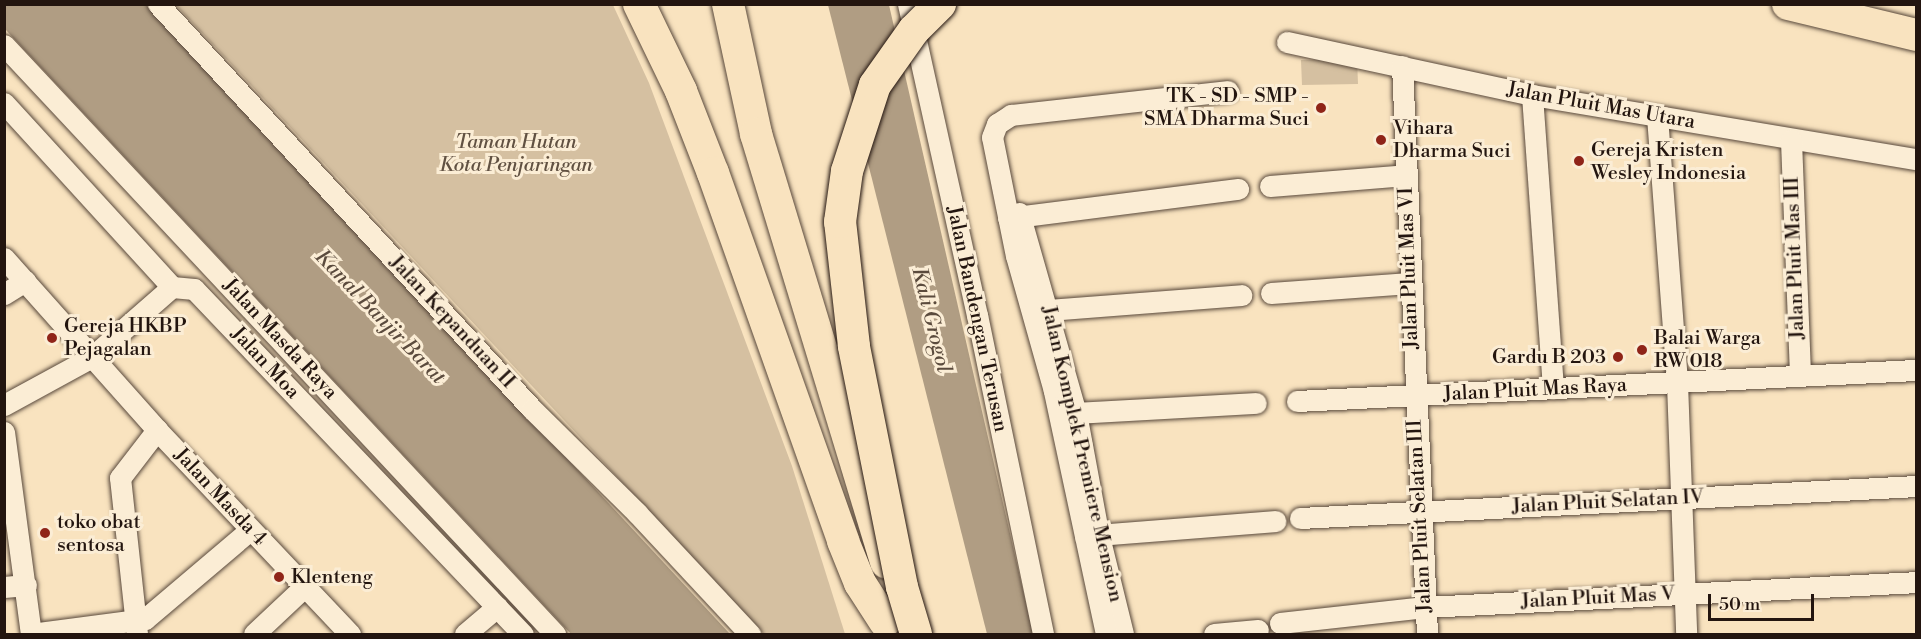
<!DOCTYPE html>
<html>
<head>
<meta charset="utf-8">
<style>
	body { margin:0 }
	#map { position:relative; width:1921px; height:639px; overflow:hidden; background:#f9e3bf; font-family:"Libre Bodoni",serif }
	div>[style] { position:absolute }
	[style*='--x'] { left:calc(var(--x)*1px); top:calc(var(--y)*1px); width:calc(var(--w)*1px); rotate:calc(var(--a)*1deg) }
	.green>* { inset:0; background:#d5c0a1 }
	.water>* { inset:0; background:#b09d83 }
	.roads { filter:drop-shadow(0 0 2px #58483b) drop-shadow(0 0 2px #58483b) }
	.minor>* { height:21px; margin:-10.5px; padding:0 10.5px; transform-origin:10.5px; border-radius:10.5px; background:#fbedd5 }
	.highway>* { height:32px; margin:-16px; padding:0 16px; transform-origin:16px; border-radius:16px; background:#f9e3bf }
	.bridges { filter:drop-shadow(0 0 2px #23150f) drop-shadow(0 0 2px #23150f) }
	.highway-bridge>* { height:32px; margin:-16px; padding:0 16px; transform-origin:16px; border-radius:16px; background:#f9e3bf }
	.dots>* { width:16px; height:16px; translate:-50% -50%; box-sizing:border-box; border:3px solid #fbedd5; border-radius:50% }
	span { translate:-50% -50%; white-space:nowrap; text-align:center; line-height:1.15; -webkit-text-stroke:6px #fbedd5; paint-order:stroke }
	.poi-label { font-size:20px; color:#23150f }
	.right { translate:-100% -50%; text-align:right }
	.left { translate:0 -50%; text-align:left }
	.street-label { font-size:20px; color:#23150f }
	.park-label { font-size:20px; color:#615142; font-style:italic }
	.water-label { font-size:21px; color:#5b4b3d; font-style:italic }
	.frame { position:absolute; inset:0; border:6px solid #23150f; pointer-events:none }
	.scale { position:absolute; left:1708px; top:594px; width:106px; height:27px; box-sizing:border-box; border:3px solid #23150f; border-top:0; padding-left:8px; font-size:18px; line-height:21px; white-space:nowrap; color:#23150f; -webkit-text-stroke:4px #fbedd5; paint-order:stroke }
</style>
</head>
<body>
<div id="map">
	<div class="green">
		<div style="clip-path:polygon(176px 5px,613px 5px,649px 83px,792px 466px,845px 634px,764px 634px)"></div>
		<div style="clip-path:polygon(1357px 59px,1358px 84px,1302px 85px,1301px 60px)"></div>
	</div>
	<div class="water">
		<div style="clip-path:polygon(5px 5px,146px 5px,730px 634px,571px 634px,5px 29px)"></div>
		<div style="clip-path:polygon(828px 5px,889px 5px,1033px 634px,987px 634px)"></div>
	</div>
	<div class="roads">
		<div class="minor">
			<div style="--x:158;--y:4;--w:551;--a:47.28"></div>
			<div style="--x:532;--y:409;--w:148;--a:44.7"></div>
			<div style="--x:637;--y:513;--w:166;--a:47"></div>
			<div style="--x:908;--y:4;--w:319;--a:77.5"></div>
			<div style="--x:977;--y:315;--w:326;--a:78.3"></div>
			<div style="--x:1287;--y:42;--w:251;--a:12.2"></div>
			<div style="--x:1532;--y:95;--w:389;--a:9.5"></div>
			<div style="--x:4;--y:45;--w:807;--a:46.91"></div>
			<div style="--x:1402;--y:66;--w:569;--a:87.48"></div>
			<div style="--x:1532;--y:95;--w:294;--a:85.9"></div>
			<div style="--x:4;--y:103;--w:249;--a:47.6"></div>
			<div style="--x:1657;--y:116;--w:268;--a:85.7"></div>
			<div style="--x:1677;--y:383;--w:251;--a:87.9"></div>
			<div style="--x:1791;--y:140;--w:235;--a:87.8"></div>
			<div style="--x:1270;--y:186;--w:136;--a:-4.6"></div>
			<div style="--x:1019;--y:213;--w:208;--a:74.1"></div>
			<div style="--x:1076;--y:413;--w:121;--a:79.5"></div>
			<div style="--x:1098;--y:532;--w:105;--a:76.2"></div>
			<div style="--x:1008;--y:218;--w:232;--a:-7.2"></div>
			<div style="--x:4;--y:258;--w:230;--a:48.3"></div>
			<div style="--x:157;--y:430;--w:281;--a:46.6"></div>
			<div style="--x:1271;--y:293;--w:139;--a:-4.1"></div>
			<div style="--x:4;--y:294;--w:25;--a:-32"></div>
			<div style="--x:1035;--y:311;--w:207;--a:-4.4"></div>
			<div style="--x:1297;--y:401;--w:620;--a:-2.87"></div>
			<div style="--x:4;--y:405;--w:100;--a:-28.6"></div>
			<div style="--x:92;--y:357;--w:106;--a:-41.2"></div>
			<div style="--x:172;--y:287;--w:22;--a:5"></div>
			<div style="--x:194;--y:289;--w:477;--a:46.4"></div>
			<div style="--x:1062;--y:417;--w:15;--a:-16"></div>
			<div style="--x:1076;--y:413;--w:180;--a:-3.2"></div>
			<div style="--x:4;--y:432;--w:204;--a:82.4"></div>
			<div style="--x:1300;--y:518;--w:617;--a:-2.97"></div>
			<div style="--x:1085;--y:536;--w:191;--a:-4.5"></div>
			<div style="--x:4;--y:587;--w:22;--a:-5"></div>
			<div style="--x:1280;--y:623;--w:146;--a:-6.3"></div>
			<div style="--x:1425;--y:607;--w:492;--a:-2.9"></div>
			<div style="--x:31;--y:634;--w:115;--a:-7.5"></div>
			<div style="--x:145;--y:619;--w:138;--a:-40.3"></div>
			<div style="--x:137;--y:634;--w:157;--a:-96.2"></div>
			<div style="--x:120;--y:478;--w:61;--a:-52.4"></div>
			<div style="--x:254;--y:634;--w:69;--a:-43.2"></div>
			<div style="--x:465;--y:634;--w:42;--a:-40.2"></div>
			<div style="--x:1106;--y:634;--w:249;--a:-102.1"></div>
			<div style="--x:1054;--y:391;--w:140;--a:-105.7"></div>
			<div style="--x:1016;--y:256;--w:121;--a:-101.4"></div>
			<div style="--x:992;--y:137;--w:14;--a:-69"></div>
			<div style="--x:997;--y:124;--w:17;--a:-33"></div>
			<div style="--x:1011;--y:115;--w:218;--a:-6.3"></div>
			<div style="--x:1214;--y:634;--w:44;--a:-5.2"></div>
		</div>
		<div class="highway">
			<div style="--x:639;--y:4;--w:97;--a:64.2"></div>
			<div style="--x:681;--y:91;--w:88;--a:68.7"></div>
			<div style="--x:713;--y:173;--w:390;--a:70.5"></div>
			<div style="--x:843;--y:541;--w:45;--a:68"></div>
			<div style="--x:860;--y:583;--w:46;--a:57.3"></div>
			<div style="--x:728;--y:4;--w:133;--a:77.8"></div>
			<div style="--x:756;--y:134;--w:448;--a:73.1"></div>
			<div style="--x:1788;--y:4;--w:132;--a:13.6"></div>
		</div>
	</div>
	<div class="bridges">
		<div class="highway-bridge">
			<div style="--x:916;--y:634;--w:49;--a:-106.6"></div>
			<div style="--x:902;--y:587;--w:246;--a:-101.3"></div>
			<div style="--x:854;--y:346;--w:125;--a:-96.4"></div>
			<div style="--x:840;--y:222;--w:51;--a:-82.2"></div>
			<div style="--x:847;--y:171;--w:90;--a:-72"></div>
			<div style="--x:875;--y:85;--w:67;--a:-54.7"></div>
			<div style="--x:914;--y:30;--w:37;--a:-45"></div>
		</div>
	</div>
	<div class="dots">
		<div style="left:1321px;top:108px;background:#8f2418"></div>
		<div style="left:1381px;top:140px;background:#8f2418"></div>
		<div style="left:1579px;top:161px;background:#8f2418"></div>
		<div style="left:52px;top:338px;background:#8f2418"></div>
		<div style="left:1642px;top:350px;background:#8f2418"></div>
		<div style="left:1618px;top:357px;background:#8f2418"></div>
		<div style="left:45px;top:533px;background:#8f2418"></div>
		<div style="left:279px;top:577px;background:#8f2418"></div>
	</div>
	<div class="poi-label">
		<span class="right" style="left:1309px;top:108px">TK - SD - SMP -<br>SMA Dharma Suci</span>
		<span class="left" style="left:1393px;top:140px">Vihara<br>Dharma Suci</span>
		<span class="left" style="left:1591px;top:162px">Gereja Kristen<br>Wesley Indonesia</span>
		<span class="left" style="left:64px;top:338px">Gereja HKBP<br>Pejagalan</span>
		<span class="left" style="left:1654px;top:350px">Balai Warga<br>RW 018</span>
		<span class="right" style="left:1606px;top:357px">Gardu B 203</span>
		<span class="left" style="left:57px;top:534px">toko obat<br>sentosa</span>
		<span class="left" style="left:291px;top:577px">Klenteng</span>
	</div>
	<div class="street-label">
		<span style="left:1601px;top:106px;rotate:10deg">Jalan Pluit Mas Utara</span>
		<span style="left:1795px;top:258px;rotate:-92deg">Jalan Pluit Mas III</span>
		<span style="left:1409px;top:268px;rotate:-92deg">Jalan Pluit Mas VI</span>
		<span style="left:977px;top:319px;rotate:78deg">Jalan Bandengan Terusan</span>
		<span style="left:452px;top:322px;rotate:47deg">Jalan Kepanduan II</span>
		<span style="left:280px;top:339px;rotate:47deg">Jalan Masda Raya</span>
		<span style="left:265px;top:363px;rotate:47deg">Jalan Moa</span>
		<span style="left:1535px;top:390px;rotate:-3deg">Jalan Pluit Mas Raya</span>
		<span style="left:1082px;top:454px;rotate:77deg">Jalan Komplek Premiere Mension</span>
		<span style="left:220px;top:497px;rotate:47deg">Jalan Masda 4</span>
		<span style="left:1608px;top:502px;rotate:-3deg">Jalan Pluit Selatan IV</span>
		<span style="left:1420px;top:516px;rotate:-93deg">Jalan Pluit Selatan III</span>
		<span style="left:1598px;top:598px;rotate:-3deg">Jalan Pluit Mas V</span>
	</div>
	<div class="park-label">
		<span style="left:516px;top:154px">Taman Hutan<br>Kota Penjaringan</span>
	</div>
	<div class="water-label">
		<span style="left:380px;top:317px;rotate:46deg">Kanal Banjir Barat</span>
		<span style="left:931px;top:320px;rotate:76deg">Kali Grogol</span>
	</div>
	<div class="frame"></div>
	<div class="scale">50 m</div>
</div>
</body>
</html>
